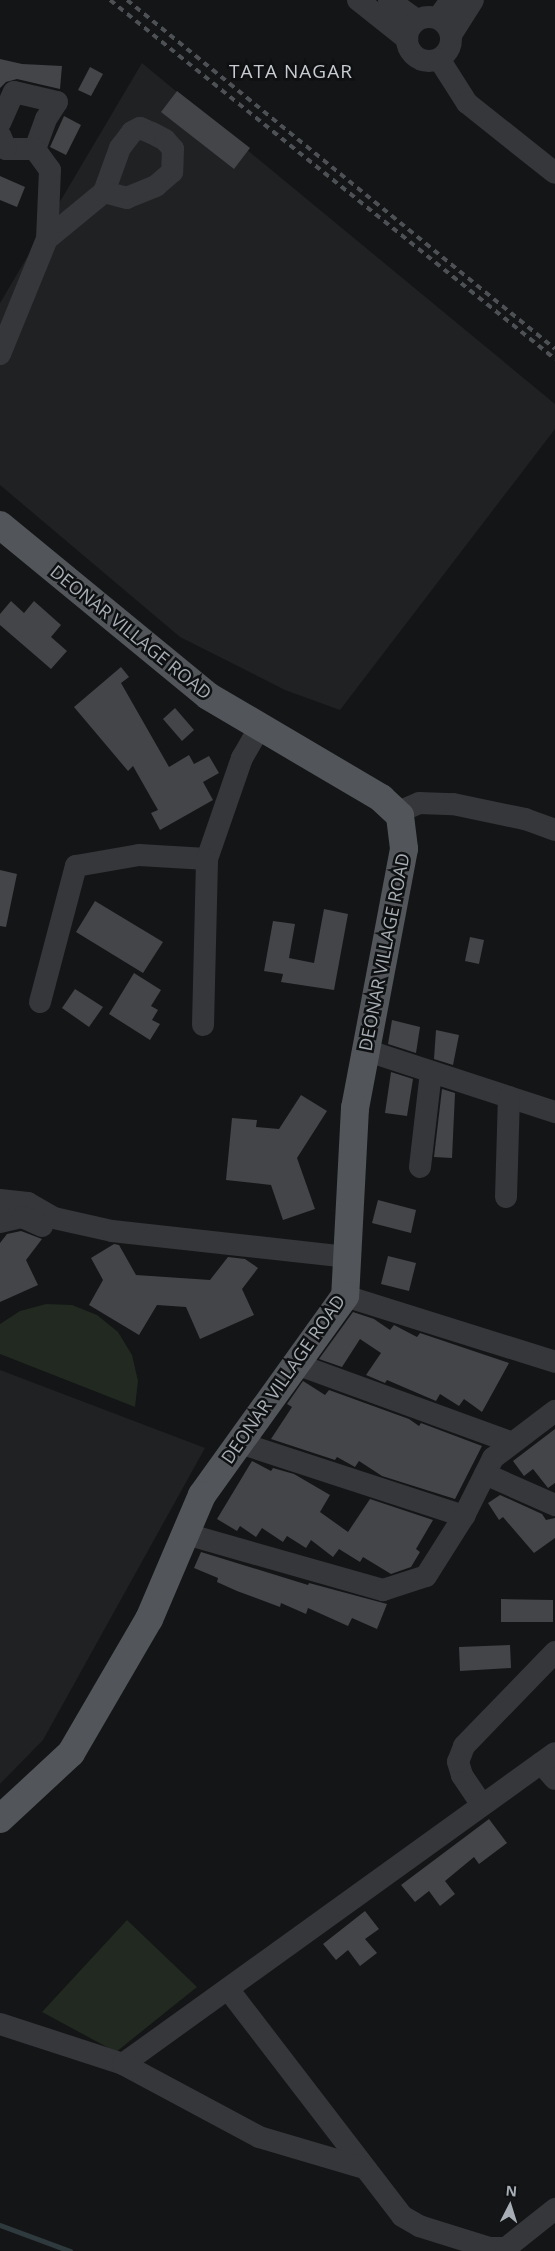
<!DOCTYPE html>
<html>
<head>
<meta charset="utf-8">
<style>
	body { margin:0 }
	#map { position:relative; width:555px; height:2251px; overflow:hidden; background:#141516; font-family:"Open Sans",sans-serif }
	div>[style] { position:absolute }
	[style*='--x'] { left:calc(var(--x)*1px); top:calc(var(--y)*1px); width:calc(var(--w)*1px); rotate:calc(var(--a)*1deg) }
	.built>* { inset:0; background:#202123 }
	.green>* { inset:0; background:#212921 }
	.stream>* { height:5px; margin:-2.5px; padding:0 2.5px; transform-origin:2.5px; border-radius:2.5px; background:#2e3a3e }
	.building>* { inset:0; background:#434549 }
	.minor>* { height:22px; margin:-11px; padding:0 11px; transform-origin:11px; border-radius:11px; background:#36373b }
	.minor>.ring { margin:-11px; padding:0; box-sizing:content-box; background:none; border:22px solid #36373b; border-radius:50% }
	.major>* { height:28px; margin:-14px; padding:0 14px; transform-origin:14px; border-radius:14px; background:#52555a }
	.rail>* { height:4px; margin-top:-2px; transform-origin:0; background:repeating-linear-gradient(90deg,#4d5054 0 6px,transparent 0 11px) }
	span { translate:-50% -50%; white-space:nowrap; text-align:center; line-height:1.15; -webkit-text-stroke:5px #0f1011; paint-order:stroke }
	.street-label { font-size:18px; color:#a7aeb6 }
	.neighbourhood-label { font-size:19px; color:#c8ccd2; letter-spacing:1px }
	.north { position:absolute; left:485px; top:2181px; width:50px; height:50px; -webkit-text-stroke:4px #0f1011; paint-order:stroke; rotate:5deg; font-size:14px; font-weight:700; line-height:20px; text-align:center; color:#a7aeb6 }
	.north::after { content:''; display:block; margin:auto; width:18px; height:22px; background:#a7aeb6; clip-path:polygon(50% 0,100% 100%,50% 72%,0 100%) }
</style>
</head>
<body>
<div id="map">
	<div class="built">
		<div style="clip-path:polygon(142px 63px,555px 404px,555px 429px,340px 710px,285px 690px,180px 637px,0 485px,0 303px)"></div>
		<div style="clip-path:polygon(0 1370px,205px 1448px,43px 1740px,0 1784px)"></div>
	</div>
	<div class="green">
		<div style="clip-path:polygon(46px 1304px,72px 1305px,97px 1315px,118px 1332px,132px 1355px,138px 1381px,135px 1407px,0 1354px,0 1324px,20px 1311px)"></div>
		<div style="clip-path:polygon(127px 1920px,197px 1987px,116px 2052px,42px 2012px)"></div>
	</div>
	<div class="stream">
		<div style="--x:0;--y:2225;--w:75;--a:20.4"></div>
	</div>
	<div class="building">
		<div style="clip-path:polygon(0 59px,22px 64px,62px 66px,60px 89px,17px 79px,6px 82px,0 88px)"></div>
		<div style="clip-path:polygon(90px 67px,103px 74px,91px 96px,78px 90px)"></div>
		<div style="clip-path:polygon(177px 91px,250px 148px,234px 169px,161px 112px)"></div>
		<div style="clip-path:polygon(64px 116px,81px 125px,66px 155px,50px 147px)"></div>
		<div style="clip-path:polygon(0 176px,25px 187px,17px 207px,0 200px)"></div>
		<div style="clip-path:polygon(11px 601px,24px 613px,34px 601px,61px 625px,51px 637px,67px 651px,51px 669px,0 625px,0 614px)"></div>
		<div style="clip-path:polygon(121px 667px,129px 677px,121px 683px,169px 767px,189px 755px,194px 764px,209px 756px,219px 773px,203px 782px,213px 800px,160px 830px,151px 813px,158px 810px,133px 766px,128px 771px,74px 707px)"></div>
		<div style="clip-path:polygon(175px 708px,194px 730px,182px 741px,163px 719px)"></div>
		<div style="clip-path:polygon(0 870px,17px 874px,6px 927px,0 926px)"></div>
		<div style="clip-path:polygon(95px 901px,163px 942px,143px 973px,76px 932px)"></div>
		<div style="clip-path:polygon(324px 909px,348px 914px,334px 990px,281px 982px,283px 974px,264px 971px,273px 921px,295px 924px,289px 958px,314px 963px)"></div>
		<div style="clip-path:polygon(470px 937px,484px 940px,479px 964px,465px 961px)"></div>
		<div style="clip-path:polygon(134px 973px,161px 990px,151px 1006px,158px 1010px,152px 1020px,160px 1024px,150px 1040px,109px 1014px)"></div>
		<div style="clip-path:polygon(75px 989px,103px 1007px,89px 1027px,62px 1008px)"></div>
		<div style="clip-path:polygon(392px 1020px,420px 1027px,416px 1053px,388px 1044px)"></div>
		<div style="clip-path:polygon(436px 1030px,459px 1035px,453px 1065px,434px 1059px)"></div>
		<div style="clip-path:polygon(391px 1072px,413px 1079px,407px 1116px,385px 1113px)"></div>
		<div style="clip-path:polygon(442px 1089px,455px 1093px,452px 1158px,434px 1157px)"></div>
		<div style="clip-path:polygon(301px 1095px,327px 1111px,297px 1158px,315px 1209px,283px 1220px,271px 1185px,226px 1180px,232px 1118px,257px 1120px,256px 1127px,279px 1129px)"></div>
		<div style="clip-path:polygon(378px 1200px,416px 1210px,411px 1233px,372px 1223px)"></div>
		<div style="clip-path:polygon(21px 1231px,42px 1239px,26px 1260px,38px 1285px,0 1302px,0 1243px,7px 1234px)"></div>
		<div style="clip-path:polygon(114px 1244px,119px 1245px,136px 1275px,210px 1280px,228px 1257px,245px 1259px,258px 1268px,242px 1289px,254px 1315px,200px 1339px,186px 1307px,157px 1305px,139px 1335px,89px 1305px,103px 1280px,91px 1258px)"></div>
		<div style="clip-path:polygon(388px 1256px,416px 1263px,409px 1291px,381px 1284px)"></div>
		<div style="clip-path:polygon(353px 1312px,374px 1319px,390px 1330px,394px 1325px,417px 1337px,420px 1333px,509px 1363px,482px 1412px,464px 1399px,459px 1406px,440px 1394px,436px 1401px,387px 1380px,385px 1383px,366px 1375px,381px 1353px,360px 1339px,342px 1367px,319px 1359px)"></div>
		<div style="clip-path:polygon(303px 1381px,325px 1395px,329px 1390px,409px 1419px,419px 1426px,421px 1423px,482px 1446px,455px 1499px,382px 1476px,359px 1461px,355px 1467px,337px 1457px,335px 1460px,271px 1439px,292px 1407px,287px 1404px)"></div>
		<div style="clip-path:polygon(555px 1429px,555px 1483px,548px 1488px,533px 1469px,524px 1476px,513px 1461px)"></div>
		<div style="clip-path:polygon(252px 1461px,271px 1471px,273px 1468px,294px 1474px,330px 1495px,320px 1512px,348px 1532px,370px 1499px,433px 1520px,416px 1549px,420px 1552px,411px 1567px,391px 1574px,363px 1557px,360px 1562px,339px 1549px,333px 1557px,311px 1540px,306px 1548px,287px 1536px,283px 1542px,262px 1528px,256px 1537px,240px 1526px,237px 1531px,217px 1519px)"></div>
		<div style="clip-path:polygon(500px 1495px,542px 1514px,546px 1520px,555px 1518px,555px 1538px,534px 1553px,503px 1517px,499px 1520px,488px 1503px)"></div>
		<div style="clip-path:polygon(201px 1552px,308px 1585px,309px 1583px,387px 1604px,377px 1629px,352px 1618px,348px 1626px,308px 1608px,306px 1614px,281px 1603px,280px 1607px,237px 1591px,217px 1582px,218px 1578px,194px 1568px)"></div>
		<div style="clip-path:polygon(501px 1599px,553px 1600px,553px 1622px,501px 1622px)"></div>
		<div style="clip-path:polygon(510px 1645px,511px 1668px,460px 1671px,459px 1647px)"></div>
		<div style="clip-path:polygon(489px 1819px,507px 1843px,479px 1864px,474px 1857px,445px 1881px,455px 1894px,440px 1906px,429px 1891px,415px 1902px,401px 1885px)"></div>
		<div style="clip-path:polygon(365px 1911px,379px 1929px,365px 1939px,377px 1953px,360px 1966px,348px 1950px,336px 1960px,323px 1944px)"></div>
	</div>
	<div class="minor">
		<div style="--x:358;--y:0;--w:63;--a:38.5"></div>
		<div style="--x:389;--y:0;--w:34;--a:36"></div>
		<div class="ring" style="left:407px;top:17px;width:22px;height:22px"></div>
		<div style="--x:438;--y:18;--w:22;--a:-54"></div>
		<div style="--x:451;--y:35;--w:41;--a:-57.8"></div>
		<div style="--x:439;--y:59;--w:52;--a:57.5"></div>
		<div style="--x:467;--y:103;--w:112;--a:38.5"></div>
		<div style="--x:0;--y:123;--w:34;--a:-66"></div>
		<div style="--x:14;--y:92;--w:44;--a:13.1"></div>
		<div style="--x:57;--y:102;--w:20;--a:123"></div>
		<div style="--x:46;--y:119;--w:32;--a:110"></div>
		<div style="--x:35;--y:149;--w:29;--a:180"></div>
		<div style="--x:6;--y:149;--w:15;--a:-113"></div>
		<div style="--x:47;--y:239;--w:74;--a:-39.5"></div>
		<div style="--x:104;--y:192;--w:47;--a:-70"></div>
		<div style="--x:120;--y:148;--w:20;--a:-53"></div>
		<div style="--x:132;--y:132;--w:9;--a:-27"></div>
		<div style="--x:140;--y:128;--w:13;--a:23"></div>
		<div style="--x:152;--y:133;--w:15;--a:28"></div>
		<div style="--x:165;--y:140;--w:12;--a:48"></div>
		<div style="--x:173;--y:149;--w:23;--a:92"></div>
		<div style="--x:172;--y:172;--w:21;--a:139"></div>
		<div style="--x:156;--y:186;--w:31;--a:158"></div>
		<div style="--x:127;--y:198;--w:24;--a:-165"></div>
		<div style="--x:0;--y:354;--w:124;--a:-67.8"></div>
		<div style="--x:47;--y:239;--w:69;--a:-87.5"></div>
		<div style="--x:50;--y:170;--w:26;--a:-126"></div>
		<div style="--x:396;--y:813;--w:25;--a:-23"></div>
		<div style="--x:419;--y:803;--w:34;--a:2"></div>
		<div style="--x:453;--y:804;--w:74;--a:11.8"></div>
		<div style="--x:525;--y:819;--w:32;--a:20"></div>
		<div style="--x:40;--y:1002;--w:141;--a:-75.2"></div>
		<div style="--x:76;--y:866;--w:64;--a:-9.9"></div>
		<div style="--x:139;--y:855;--w:68;--a:3.4"></div>
		<div style="--x:207;--y:859;--w:107;--a:-70.9"></div>
		<div style="--x:242;--y:758;--w:34;--a:-60"></div>
		<div style="--x:203;--y:1025;--w:166;--a:-88.6"></div>
		<div style="--x:365;--y:1050;--w:200;--a:18.1"></div>
		<div style="--x:420;--y:1167;--w:96;--a:-83.4"></div>
		<div style="--x:506;--y:1197;--w:100;--a:-88.3"></div>
		<div style="--x:0;--y:1200;--w:28;--a:6"></div>
		<div style="--x:28;--y:1203;--w:30;--a:30"></div>
		<div style="--x:54;--y:1218;--w:59;--a:12.6"></div>
		<div style="--x:112;--y:1231;--w:236;--a:6.3"></div>
		<div style="--x:0;--y:1222;--w:23;--a:-13"></div>
		<div style="--x:22;--y:1217;--w:22;--a:24"></div>
		<div style="--x:345;--y:1296;--w:220;--a:17.4"></div>
		<div style="--x:296;--y:1364;--w:228;--a:20"></div>
		<div style="--x:240;--y:1443;--w:236;--a:18.1"></div>
		<div style="--x:485;--y:1474;--w:77;--a:23.9"></div>
		<div style="--x:186;--y:1534;--w:205;--a:15.9"></div>
		<div style="--x:383;--y:1590;--w:45;--a:-18"></div>
		<div style="--x:426;--y:1576;--w:71;--a:-57.7"></div>
		<div style="--x:464;--y:1516;--w:65;--a:-63.4"></div>
		<div style="--x:493;--y:1458;--w:78;--a:-37.2"></div>
		<div style="--x:541;--y:1763;--w:21;--a:49"></div>
		<div style="--x:482;--y:1805;--w:36;--a:-124"></div>
		<div style="--x:462;--y:1775;--w:14;--a:-107"></div>
		<div style="--x:458;--y:1762;--w:17;--a:-69"></div>
		<div style="--x:464;--y:1746;--w:131;--a:-45.9"></div>
		<div style="--x:228;--y:1989;--w:286;--a:52.5"></div>
		<div style="--x:402;--y:2216;--w:20;--a:30"></div>
		<div style="--x:419;--y:2226;--w:73;--a:17.4"></div>
		<div style="--x:489;--y:2248;--w:17;--a:0"></div>
		<div style="--x:506;--y:2248;--w:63;--a:-38.5"></div>
		<div style="--x:0;--y:2024;--w:129;--a:18"></div>
		<div style="--x:123;--y:2064;--w:532;--a:-35.75"></div>
		<div style="--x:123;--y:2064;--w:154;--a:28.2"></div>
		<div style="--x:259;--y:2137;--w:106;--a:16.4"></div>
	</div>
	<div class="major">
		<div style="--x:0;--y:525;--w:269;--a:39.4"></div>
		<div style="--x:208;--y:696;--w:201;--a:30.5"></div>
		<div style="--x:381;--y:798;--w:26;--a:43"></div>
		<div style="--x:400;--y:816;--w:33;--a:83"></div>
		<div style="--x:404;--y:849;--w:264;--a:100.7"></div>
		<div style="--x:355;--y:1108;--w:188;--a:93"></div>
		<div style="--x:345;--y:1296;--w:245;--a:125.7"></div>
		<div style="--x:202;--y:1495;--w:135;--a:113.1"></div>
		<div style="--x:149;--y:1619;--w:155;--a:120.2"></div>
		<div style="--x:71;--y:1753;--w:97;--a:137.1"></div>
	</div>
	<div class="rail">
		<div style="--x:110;--y:0;--w:572;--a:38.89"></div>
		<div style="--x:127;--y:0;--w:552;--a:39.19"></div>
	</div>
	<div class="street-label">
		<span style="left:131px;top:632px;rotate:39deg">DEONAR VILLAGE ROAD</span>
		<span style="left:384px;top:952px;rotate:-79deg">DEONAR VILLAGE ROAD</span>
		<span style="left:283px;top:1379px;rotate:-55deg">DEONAR VILLAGE ROAD</span>
	</div>
	<div class="neighbourhood-label">
		<span style="left:291px;top:72px">TATA NAGAR</span>
	</div>
	<div class="north">N</div>
</div>
</body>
</html>
